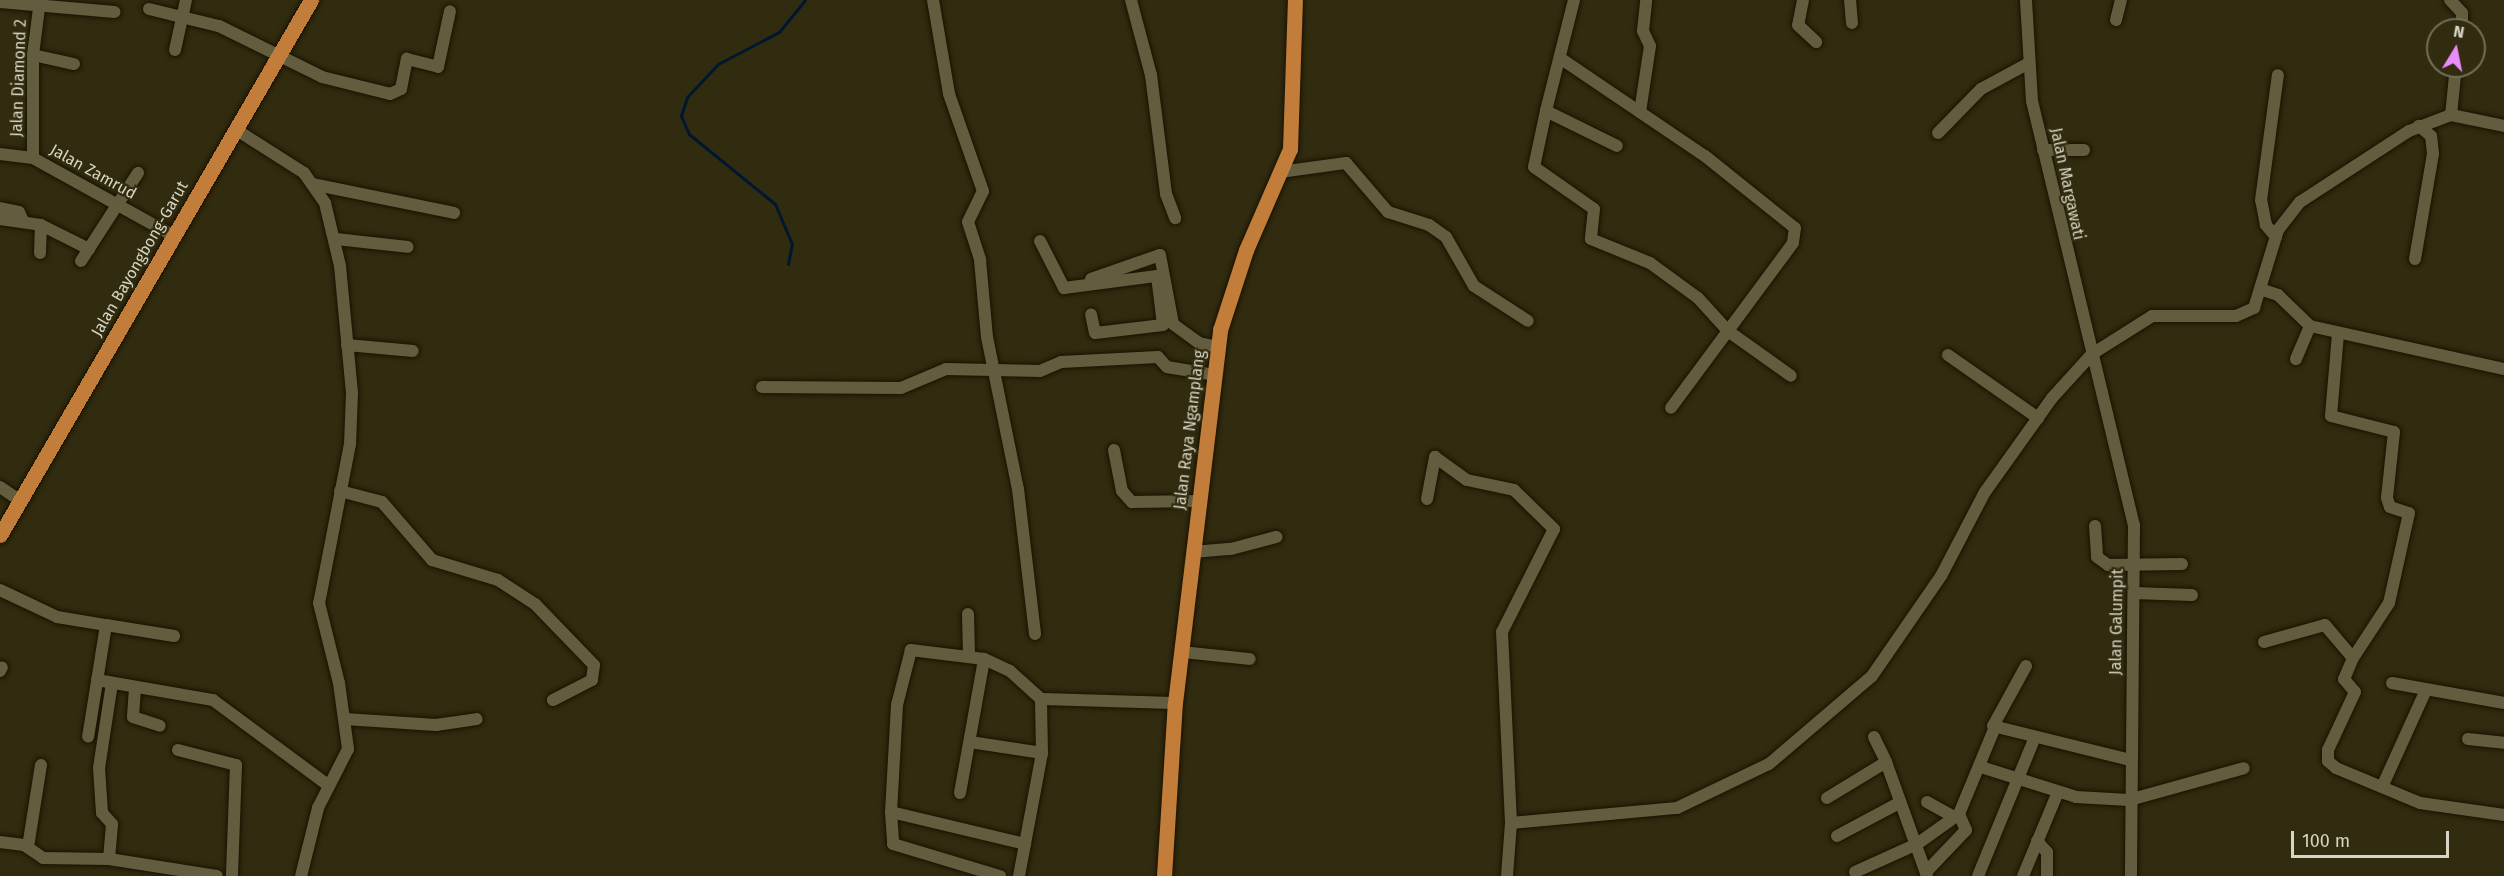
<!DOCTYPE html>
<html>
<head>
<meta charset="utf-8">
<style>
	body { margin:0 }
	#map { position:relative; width:2504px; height:876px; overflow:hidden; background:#312b0f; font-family:"Fira Sans",sans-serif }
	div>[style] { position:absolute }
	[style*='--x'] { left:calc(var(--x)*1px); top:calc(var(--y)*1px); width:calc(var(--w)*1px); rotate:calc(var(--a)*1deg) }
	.stream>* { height:3px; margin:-1.5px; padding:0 1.5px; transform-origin:1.5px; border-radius:1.5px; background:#00182f }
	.roads { filter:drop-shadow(0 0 2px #191300) drop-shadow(0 0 2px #191300) }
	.minor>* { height:12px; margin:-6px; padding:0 6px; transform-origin:6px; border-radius:6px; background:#635d40 }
	.major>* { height:15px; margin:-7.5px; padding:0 7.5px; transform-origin:7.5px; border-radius:7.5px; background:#c17d39 }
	span { translate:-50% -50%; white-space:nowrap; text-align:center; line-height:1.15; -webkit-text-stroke:4.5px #312b0f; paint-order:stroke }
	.street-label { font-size:16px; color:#d7d4c4 }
	.north { position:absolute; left:2426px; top:18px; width:60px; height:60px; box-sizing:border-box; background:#312b0f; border:2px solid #736f57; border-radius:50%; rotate:10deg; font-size:16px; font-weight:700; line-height:24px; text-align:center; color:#d7d4c4 }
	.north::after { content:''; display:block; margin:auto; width:21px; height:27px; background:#ea8dfc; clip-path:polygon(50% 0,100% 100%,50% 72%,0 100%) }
	.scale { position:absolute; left:2291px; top:831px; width:158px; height:27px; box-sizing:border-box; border:3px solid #d7d4c4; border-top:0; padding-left:8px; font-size:18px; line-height:21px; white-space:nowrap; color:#d7d4c4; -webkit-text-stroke:4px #312b0f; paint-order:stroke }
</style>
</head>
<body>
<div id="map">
	<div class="stream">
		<div style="--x:788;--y:264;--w:20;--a:-79"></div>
		<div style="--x:792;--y:244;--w:43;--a:-113"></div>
		<div style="--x:775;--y:204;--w:111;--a:-140.9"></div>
		<div style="--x:689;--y:134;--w:20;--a:-114"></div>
		<div style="--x:681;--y:116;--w:20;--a:-72"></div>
		<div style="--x:687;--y:97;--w:45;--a:-46.8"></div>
		<div style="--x:718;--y:64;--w:69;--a:-27.7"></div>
		<div style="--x:779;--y:32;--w:41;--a:-50.9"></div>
	</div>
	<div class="roads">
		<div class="minor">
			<div style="--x:933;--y:0;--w:95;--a:80.3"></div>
			<div style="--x:949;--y:94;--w:103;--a:70.7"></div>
			<div style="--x:983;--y:191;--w:34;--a:116"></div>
			<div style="--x:968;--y:222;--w:40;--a:72"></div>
			<div style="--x:980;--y:260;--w:77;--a:84.8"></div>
			<div style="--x:987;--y:337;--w:155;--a:78.5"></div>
			<div style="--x:1018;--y:489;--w:146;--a:83.3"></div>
			<div style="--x:1131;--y:0;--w:78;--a:75.1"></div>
			<div style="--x:1151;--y:75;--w:120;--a:82.8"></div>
			<div style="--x:1166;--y:194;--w:26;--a:69"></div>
			<div style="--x:1574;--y:0;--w:114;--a:104.2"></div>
			<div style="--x:1546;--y:111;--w:79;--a:26.2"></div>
			<div style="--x:1803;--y:0;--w:25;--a:101"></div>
			<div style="--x:1798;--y:25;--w:25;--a:43"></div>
			<div style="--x:1850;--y:0;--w:23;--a:85"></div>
			<div style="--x:2026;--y:0;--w:101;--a:86.6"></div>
			<div style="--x:2032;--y:101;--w:436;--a:76.5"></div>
			<div style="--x:2134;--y:525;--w:351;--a:90.5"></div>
			<div style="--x:2450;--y:0;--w:18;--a:47"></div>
			<div style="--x:2462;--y:13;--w:17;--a:90"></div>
			<div style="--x:0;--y:2;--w:115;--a:5"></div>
			<div style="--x:149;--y:9;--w:72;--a:13.7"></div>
			<div style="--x:219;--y:26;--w:115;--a:26.3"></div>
			<div style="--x:322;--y:77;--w:70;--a:14"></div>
			<div style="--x:390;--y:94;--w:12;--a:-24"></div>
			<div style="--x:401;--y:89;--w:31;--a:-79"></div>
			<div style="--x:407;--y:59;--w:32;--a:14"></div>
			<div style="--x:438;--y:67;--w:57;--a:-77.9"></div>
			<div style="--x:2116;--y:20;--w:21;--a:-76"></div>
			<div style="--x:175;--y:50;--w:51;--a:-77.6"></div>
			<div style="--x:33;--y:55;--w:42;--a:12.4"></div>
			<div style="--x:1560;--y:58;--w:175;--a:34.1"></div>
			<div style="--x:1705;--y:156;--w:115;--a:38.7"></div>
			<div style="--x:1795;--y:228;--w:15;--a:98"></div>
			<div style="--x:1793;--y:243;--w:205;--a:126.5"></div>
			<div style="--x:1546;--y:111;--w:57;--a:102.1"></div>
			<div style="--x:1534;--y:167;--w:73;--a:35"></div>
			<div style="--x:1594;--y:209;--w:30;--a:96"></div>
			<div style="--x:1591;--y:239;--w:64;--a:22.1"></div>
			<div style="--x:1650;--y:263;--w:59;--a:36.1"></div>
			<div style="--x:1698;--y:298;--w:45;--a:47.7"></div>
			<div style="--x:1728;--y:331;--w:77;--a:35.5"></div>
			<div style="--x:1640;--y:112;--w:67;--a:-81.4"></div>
			<div style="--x:1650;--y:46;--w:17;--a:-115"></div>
			<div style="--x:1643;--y:31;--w:31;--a:-84"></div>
			<div style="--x:2451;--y:115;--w:49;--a:-84.2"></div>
			<div style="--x:235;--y:129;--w:82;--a:32.5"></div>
			<div style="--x:304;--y:173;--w:37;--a:55"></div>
			<div style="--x:325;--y:203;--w:65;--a:76.6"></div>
			<div style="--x:340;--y:266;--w:128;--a:84.6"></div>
			<div style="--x:352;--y:393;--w:51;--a:92.2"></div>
			<div style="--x:350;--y:444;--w:162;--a:101"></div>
			<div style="--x:319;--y:603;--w:82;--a:76"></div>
			<div style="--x:339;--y:683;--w:67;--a:82.2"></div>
			<div style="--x:348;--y:749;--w:66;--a:117"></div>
			<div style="--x:318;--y:808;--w:70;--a:104"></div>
			<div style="--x:1938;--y:133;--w:62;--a:-45.7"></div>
			<div style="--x:1981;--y:89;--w:52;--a:-28.5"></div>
			<div style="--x:2043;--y:150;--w:41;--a:0"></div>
			<div style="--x:0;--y:154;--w:33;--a:7"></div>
			<div style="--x:33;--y:158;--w:161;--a:29"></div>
			<div style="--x:33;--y:158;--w:103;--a:-90"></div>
			<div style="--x:33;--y:55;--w:55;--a:-82.7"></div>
			<div style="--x:1280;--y:172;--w:67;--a:-7.8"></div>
			<div style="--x:1346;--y:163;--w:65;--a:49.4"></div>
			<div style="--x:1388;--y:212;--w:43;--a:17.6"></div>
			<div style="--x:1429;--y:225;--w:21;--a:35"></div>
			<div style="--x:1446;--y:237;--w:56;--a:60.3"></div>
			<div style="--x:1474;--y:286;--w:64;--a:32.9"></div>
			<div style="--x:312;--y:184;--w:145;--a:11.5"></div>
			<div style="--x:0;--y:208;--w:19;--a:12"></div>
			<div style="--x:19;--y:212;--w:10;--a:66"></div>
			<div style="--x:0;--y:219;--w:41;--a:8.3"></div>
			<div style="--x:41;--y:225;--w:54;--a:26.6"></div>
			<div style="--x:2276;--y:237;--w:16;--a:-130"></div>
			<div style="--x:2266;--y:225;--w:25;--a:-101"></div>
			<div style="--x:2261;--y:200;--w:126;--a:-82.3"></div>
			<div style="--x:336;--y:239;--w:72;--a:6.3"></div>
			<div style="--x:1040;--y:241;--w:53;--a:62.9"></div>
			<div style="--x:1064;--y:288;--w:94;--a:-7.4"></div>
			<div style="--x:1157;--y:276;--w:49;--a:83"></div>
			<div style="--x:1163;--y:325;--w:68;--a:173.3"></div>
			<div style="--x:1095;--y:333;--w:19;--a:-102"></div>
			<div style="--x:40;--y:253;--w:28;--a:-88"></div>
			<div style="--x:2415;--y:259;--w:107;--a:-80.3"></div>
			<div style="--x:2433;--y:154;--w:18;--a:-96"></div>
			<div style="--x:2431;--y:136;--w:16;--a:-140"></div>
			<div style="--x:81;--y:261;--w:105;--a:-57.1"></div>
			<div style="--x:1091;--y:279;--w:73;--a:-19.2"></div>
			<div style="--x:1160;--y:255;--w:70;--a:79.3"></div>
			<div style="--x:1173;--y:324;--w:32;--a:36"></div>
			<div style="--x:1199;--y:343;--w:19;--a:12"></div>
			<div style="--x:2263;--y:290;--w:16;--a:18"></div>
			<div style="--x:2278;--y:295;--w:45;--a:44.1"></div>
			<div style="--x:2310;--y:326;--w:36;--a:113"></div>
			<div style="--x:2310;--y:326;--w:199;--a:12.5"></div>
			<div style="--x:2338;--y:334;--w:82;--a:94.9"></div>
			<div style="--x:2331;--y:416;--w:65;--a:14.3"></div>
			<div style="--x:2394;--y:432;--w:66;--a:96.1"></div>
			<div style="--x:2387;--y:498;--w:9;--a:72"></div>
			<div style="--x:2390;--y:507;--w:20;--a:18"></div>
			<div style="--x:2409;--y:513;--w:92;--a:102.5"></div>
			<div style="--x:2389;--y:603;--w:66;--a:123.2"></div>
			<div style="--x:347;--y:345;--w:66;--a:5.2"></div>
			<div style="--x:1948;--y:355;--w:110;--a:35"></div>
			<div style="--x:762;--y:387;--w:139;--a:0.4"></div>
			<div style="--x:901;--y:388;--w:49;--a:-22.9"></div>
			<div style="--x:946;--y:369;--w:94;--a:1.2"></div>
			<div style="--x:1040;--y:371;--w:23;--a:-23"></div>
			<div style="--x:1061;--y:362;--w:97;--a:-3"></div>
			<div style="--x:1158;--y:357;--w:13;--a:48"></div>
			<div style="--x:1167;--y:367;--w:49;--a:9.5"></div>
			<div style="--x:1114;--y:450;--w:42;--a:79"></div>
			<div style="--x:1122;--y:491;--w:15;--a:48"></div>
			<div style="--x:1132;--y:502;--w:67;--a:-0.9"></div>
			<div style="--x:0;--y:487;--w:25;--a:34"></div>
			<div style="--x:340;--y:491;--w:43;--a:14.7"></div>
			<div style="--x:382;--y:502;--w:77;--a:49.2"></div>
			<div style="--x:432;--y:560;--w:69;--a:16.9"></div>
			<div style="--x:498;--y:580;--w:44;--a:33"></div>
			<div style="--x:535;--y:604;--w:85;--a:46"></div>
			<div style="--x:594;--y:665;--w:15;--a:98"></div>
			<div style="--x:592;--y:680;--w:44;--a:152.9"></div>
			<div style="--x:1427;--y:499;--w:43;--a:-79.2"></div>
			<div style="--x:1435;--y:457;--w:39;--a:36"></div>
			<div style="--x:1467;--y:480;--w:48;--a:12"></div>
			<div style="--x:1514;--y:490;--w:56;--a:44.3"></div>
			<div style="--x:1554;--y:529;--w:115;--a:116.8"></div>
			<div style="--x:1502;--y:632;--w:191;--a:87.3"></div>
			<div style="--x:1511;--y:823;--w:53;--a:94.3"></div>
			<div style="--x:2095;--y:526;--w:31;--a:86"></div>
			<div style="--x:2097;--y:557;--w:14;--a:36"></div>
			<div style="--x:2108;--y:565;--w:74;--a:-0.8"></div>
			<div style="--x:1193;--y:552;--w:38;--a:-5"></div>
			<div style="--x:1231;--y:549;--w:47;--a:-14.9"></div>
			<div style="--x:0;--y:590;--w:63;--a:25.3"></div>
			<div style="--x:57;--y:617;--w:50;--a:9.3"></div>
			<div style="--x:106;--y:625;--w:113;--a:99.1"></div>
			<div style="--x:2134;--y:593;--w:58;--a:2"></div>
			<div style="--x:968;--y:614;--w:42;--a:88.6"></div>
			<div style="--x:106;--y:625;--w:69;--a:9.2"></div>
			<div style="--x:2264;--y:642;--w:63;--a:-15.6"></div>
			<div style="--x:2325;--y:625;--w:43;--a:49.7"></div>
			<div style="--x:2353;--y:658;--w:23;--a:113"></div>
			<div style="--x:2344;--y:679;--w:17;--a:50"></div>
			<div style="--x:2355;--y:692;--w:64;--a:115"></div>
			<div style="--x:2328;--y:750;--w:11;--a:90"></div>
			<div style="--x:2328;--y:761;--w:11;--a:41"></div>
			<div style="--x:2336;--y:768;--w:91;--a:22.6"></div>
			<div style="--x:2420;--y:803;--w:85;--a:8.1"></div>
			<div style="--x:1182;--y:652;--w:68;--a:5.9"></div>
			<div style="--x:2026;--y:666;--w:68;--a:118.8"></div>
			<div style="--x:1993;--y:726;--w:141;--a:13.9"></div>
			<div style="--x:0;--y:671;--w:4;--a:-63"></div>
			<div style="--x:97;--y:680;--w:118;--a:9.8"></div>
			<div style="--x:213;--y:700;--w:143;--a:36.5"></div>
			<div style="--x:2392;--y:683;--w:114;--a:10.1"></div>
			<div style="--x:135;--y:688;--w:29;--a:94"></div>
			<div style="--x:133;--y:717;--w:28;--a:18"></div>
			<div style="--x:1041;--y:699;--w:134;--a:1.7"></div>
			<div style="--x:345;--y:719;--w:91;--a:3.8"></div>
			<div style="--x:436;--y:725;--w:41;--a:-8.3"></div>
			<div style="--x:1874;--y:737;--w:28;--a:64"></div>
			<div style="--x:2468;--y:739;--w:36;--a:6"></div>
			<div style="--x:970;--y:742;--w:73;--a:8.7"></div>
			<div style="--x:178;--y:750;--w:60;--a:14.5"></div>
			<div style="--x:236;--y:765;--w:111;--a:92.1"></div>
			<div style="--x:1981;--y:767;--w:100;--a:17.5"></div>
			<div style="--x:2076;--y:797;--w:53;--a:3.2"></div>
			<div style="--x:2129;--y:800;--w:119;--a:-15.5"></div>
			<div style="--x:2382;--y:787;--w:107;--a:-65.6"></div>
			<div style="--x:960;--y:793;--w:136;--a:-79.8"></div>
			<div style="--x:1827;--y:798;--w:69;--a:-31.4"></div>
			<div style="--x:1886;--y:762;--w:121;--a:70.2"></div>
			<div style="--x:1927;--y:802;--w:31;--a:29"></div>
			<div style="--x:891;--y:812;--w:32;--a:86"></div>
			<div style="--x:893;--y:844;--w:112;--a:16.7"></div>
			<div style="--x:1511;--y:823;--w:167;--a:-5.2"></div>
			<div style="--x:1677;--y:808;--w:102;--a:-25.6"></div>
			<div style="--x:1769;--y:764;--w:135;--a:-40.5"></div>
			<div style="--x:1872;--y:676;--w:121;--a:-55.4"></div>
			<div style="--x:1941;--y:576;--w:95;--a:-62.4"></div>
			<div style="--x:1985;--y:492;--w:115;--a:-54.5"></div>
			<div style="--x:2052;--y:398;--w:59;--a:-47.7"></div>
			<div style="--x:2092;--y:354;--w:71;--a:-32.3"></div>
			<div style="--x:2152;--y:316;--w:84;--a:0"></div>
			<div style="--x:2236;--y:316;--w:20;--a:-24"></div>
			<div style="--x:2254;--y:308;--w:82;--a:-72.9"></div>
			<div style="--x:2278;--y:230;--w:36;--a:-52"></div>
			<div style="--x:2300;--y:202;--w:130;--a:-33.1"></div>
			<div style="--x:2409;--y:131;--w:45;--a:-20.9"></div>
			<div style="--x:2451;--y:115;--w:54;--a:11.7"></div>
			<div style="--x:1837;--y:836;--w:70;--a:-28"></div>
			<div style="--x:2037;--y:841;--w:15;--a:48"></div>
			<div style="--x:2047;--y:852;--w:24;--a:90"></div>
			<div style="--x:0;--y:842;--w:24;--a:7"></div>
			<div style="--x:24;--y:845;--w:23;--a:34"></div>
			<div style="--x:43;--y:858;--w:66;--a:0.9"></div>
			<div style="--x:109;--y:859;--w:109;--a:8.9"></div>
			<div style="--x:28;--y:847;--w:83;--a:-81"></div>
			<div style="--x:109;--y:859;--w:35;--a:-85"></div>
			<div style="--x:112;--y:824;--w:15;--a:-132"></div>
			<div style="--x:102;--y:813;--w:45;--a:-93.8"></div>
			<div style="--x:99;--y:768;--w:86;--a:-81.3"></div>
			<div style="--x:1855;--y:872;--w:68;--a:-24.3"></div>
			<div style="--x:1917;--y:844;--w:52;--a:-35.5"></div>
			<div style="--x:1959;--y:814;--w:94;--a:-67.5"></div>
			<div style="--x:1926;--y:872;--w:58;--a:-46.4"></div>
			<div style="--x:1966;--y:830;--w:17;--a:-114"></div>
			<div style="--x:1019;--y:876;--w:125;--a:-79.4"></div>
			<div style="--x:1042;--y:753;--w:54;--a:-91.1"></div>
			<div style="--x:1041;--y:699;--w:42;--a:-137.9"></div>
			<div style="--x:1010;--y:671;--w:29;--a:-155"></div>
			<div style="--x:984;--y:659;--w:74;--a:-173"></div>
			<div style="--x:911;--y:650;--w:57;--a:104.3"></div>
			<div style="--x:897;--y:705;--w:107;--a:93.2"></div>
			<div style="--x:891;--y:812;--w:138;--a:13.4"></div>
			<div style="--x:1978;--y:876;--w:150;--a:-67.7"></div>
			<div style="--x:2023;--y:876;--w:91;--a:-67.4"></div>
		</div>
		<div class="major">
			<div style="--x:0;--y:535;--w:619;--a:-59.83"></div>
			<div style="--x:1164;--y:876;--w:173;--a:-86.4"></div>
			<div style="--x:1175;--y:703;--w:376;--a:-83.1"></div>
			<div style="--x:1220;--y:330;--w:84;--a:-72"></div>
			<div style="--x:1246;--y:250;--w:110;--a:-66.5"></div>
			<div style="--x:1290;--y:149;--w:149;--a:-88.1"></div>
		</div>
	</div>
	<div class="street-label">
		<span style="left:19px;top:78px;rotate:-88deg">Jalan Diamond 2</span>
		<span style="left:93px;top:172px;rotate:29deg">Jalan Zamrud</span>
		<span style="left:2067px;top:184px;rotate:78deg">Jalan Margawati</span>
		<span style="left:140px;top:259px;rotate:-60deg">Jalan Bayongbong-Garut</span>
		<span style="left:1190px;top:430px;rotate:-83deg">Jalan Raya Ngamplang</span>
		<span style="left:2117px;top:622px;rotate:-89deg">Jalan Galumpit</span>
	</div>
	<div class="north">N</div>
	<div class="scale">100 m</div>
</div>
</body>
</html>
